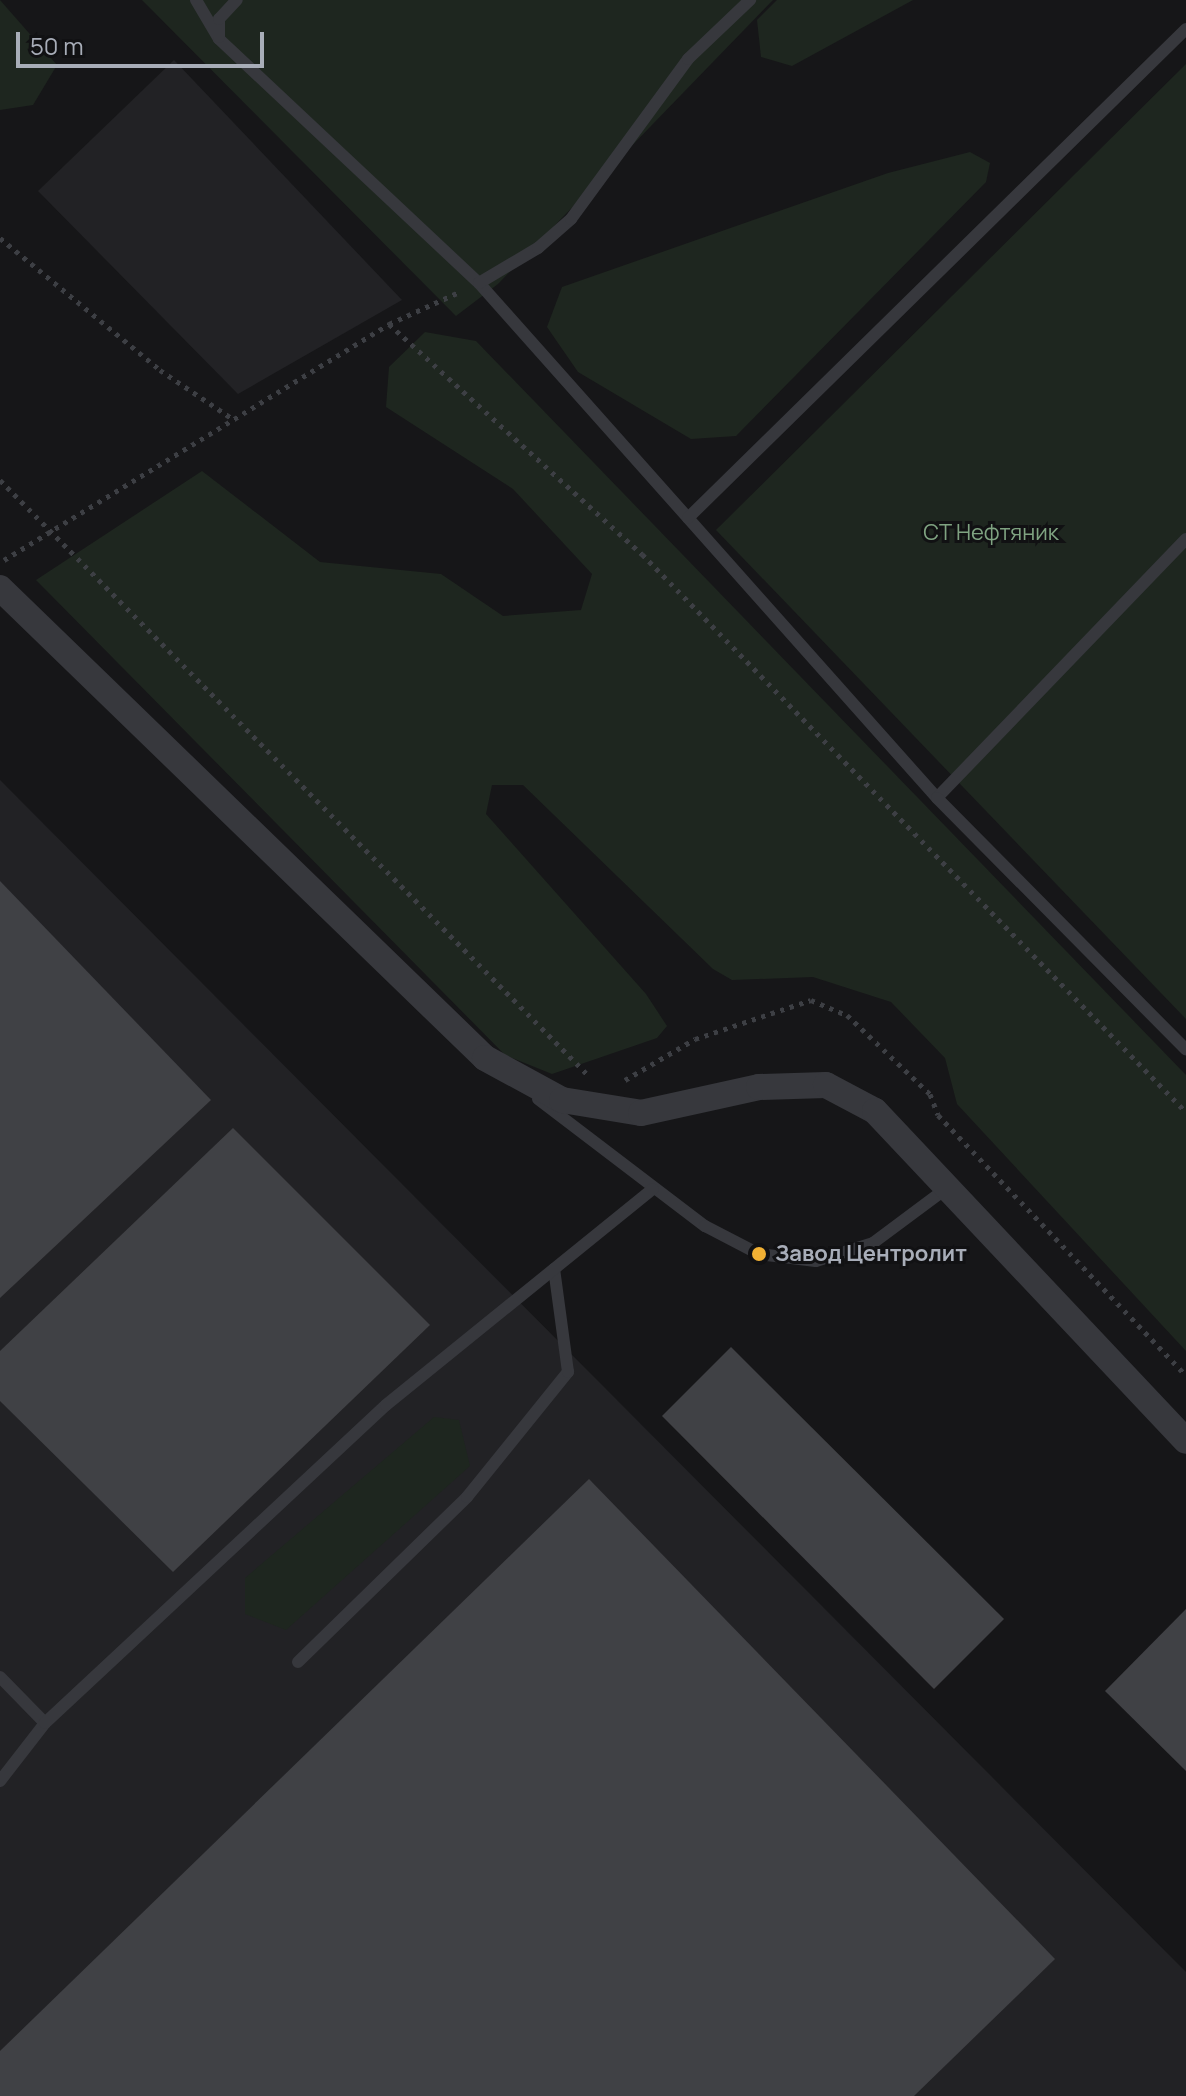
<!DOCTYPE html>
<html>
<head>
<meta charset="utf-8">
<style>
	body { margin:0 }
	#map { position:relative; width:1186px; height:2096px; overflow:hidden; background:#161618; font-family:Manrope,sans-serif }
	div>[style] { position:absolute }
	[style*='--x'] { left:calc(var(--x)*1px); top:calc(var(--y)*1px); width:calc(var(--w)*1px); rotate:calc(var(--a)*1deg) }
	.built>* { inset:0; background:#222225 }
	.green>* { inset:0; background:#1e261f }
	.building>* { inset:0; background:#404145 }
	.path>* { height:5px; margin-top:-2.5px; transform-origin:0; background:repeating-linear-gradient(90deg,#3d3f44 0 4px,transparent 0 10px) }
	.service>* { height:12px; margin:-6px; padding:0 6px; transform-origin:6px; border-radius:6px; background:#37383d }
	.minor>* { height:26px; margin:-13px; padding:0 13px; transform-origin:13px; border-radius:13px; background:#37383d }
	.dots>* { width:22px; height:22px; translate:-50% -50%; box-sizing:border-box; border:4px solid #111113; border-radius:50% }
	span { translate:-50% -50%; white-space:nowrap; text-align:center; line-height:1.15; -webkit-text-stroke:6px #111113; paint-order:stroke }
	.park-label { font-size:22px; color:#7fa381 }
	.poi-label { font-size:22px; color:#a8adb8; font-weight:700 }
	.left { translate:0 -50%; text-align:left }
	.scale { position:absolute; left:16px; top:32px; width:248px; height:36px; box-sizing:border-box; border:4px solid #a8adb8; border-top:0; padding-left:10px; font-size:24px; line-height:28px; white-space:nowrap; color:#a8adb8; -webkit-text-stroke:6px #111113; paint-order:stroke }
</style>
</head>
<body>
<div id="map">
	<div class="built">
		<div style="clip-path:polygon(174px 60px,402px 300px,238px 394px,38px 191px)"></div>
		<div style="clip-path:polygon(0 780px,1186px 1972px,1186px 2096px,0 2096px)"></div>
	</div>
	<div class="green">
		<div style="clip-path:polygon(0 0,57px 65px,33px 105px,0 110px)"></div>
		<div style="clip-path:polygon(142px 0,773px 0,498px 284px,456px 316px)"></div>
		<div style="clip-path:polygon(777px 0,913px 0,792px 66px,761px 57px,757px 20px)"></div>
		<div style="clip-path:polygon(1186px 64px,1186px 1019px,716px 530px)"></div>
		<div style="clip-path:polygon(970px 152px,990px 163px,986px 182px,736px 436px,691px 439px,578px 372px,547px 327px,562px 287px,888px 173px)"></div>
		<div style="clip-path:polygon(425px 332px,476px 341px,1186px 1075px,1186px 1351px,957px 1104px,945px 1058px,891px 1002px,813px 977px,732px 980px,713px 969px,523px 785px,492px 785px,486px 814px,646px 994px,667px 1026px,657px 1038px,552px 1074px,505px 1055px,36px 580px,202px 471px,320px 562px,441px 574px,503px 616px,581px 610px,592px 574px,513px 489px,386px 407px,389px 367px)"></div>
		<div style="clip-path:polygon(434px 1417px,459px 1420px,470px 1466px,286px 1630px,245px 1614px,245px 1578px)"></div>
	</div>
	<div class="building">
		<div style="clip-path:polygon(0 881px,211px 1100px,0 1298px)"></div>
		<div style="clip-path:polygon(233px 1128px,430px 1325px,173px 1572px,0 1401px,0 1351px)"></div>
		<div style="clip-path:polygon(731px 1347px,1004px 1619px,934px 1689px,662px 1416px)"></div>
		<div style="clip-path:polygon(589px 1479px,1055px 1959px,914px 2096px,0 2096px,0 2051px)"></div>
		<div style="clip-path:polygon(1186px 1609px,1186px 1771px,1105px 1691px)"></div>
	</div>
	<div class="path">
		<div style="--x:0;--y:238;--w:207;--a:39.5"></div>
		<div style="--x:160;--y:370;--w:88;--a:33.9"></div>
		<div style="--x:389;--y:324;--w:342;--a:42.3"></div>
		<div style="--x:642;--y:554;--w:779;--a:45.73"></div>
		<div style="--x:0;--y:480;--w:835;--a:45.34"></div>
		<div style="--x:4;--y:560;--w:452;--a:-31.5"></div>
		<div style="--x:389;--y:324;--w:75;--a:-24.5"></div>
		<div style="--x:625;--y:1080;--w:81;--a:-30.4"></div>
		<div style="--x:695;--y:1039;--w:122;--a:-18.6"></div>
		<div style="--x:811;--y:1000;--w:39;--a:23"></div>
		<div style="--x:847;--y:1015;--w:115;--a:43.6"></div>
		<div style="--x:930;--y:1094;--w:22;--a:69"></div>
		<div style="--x:938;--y:1115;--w:359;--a:46.4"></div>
	</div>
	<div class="service">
		<div style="--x:196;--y:0;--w:45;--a:59.5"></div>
		<div style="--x:219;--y:39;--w:357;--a:43.2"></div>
		<div style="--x:479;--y:283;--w:689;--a:48.35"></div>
		<div style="--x:219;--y:37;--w:18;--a:-90"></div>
		<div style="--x:219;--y:19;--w:26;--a:-47"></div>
		<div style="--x:479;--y:283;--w:69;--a:-30.7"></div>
		<div style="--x:538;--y:248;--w:44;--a:-41.3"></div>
		<div style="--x:571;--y:219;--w:198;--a:-53.8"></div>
		<div style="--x:688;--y:59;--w:86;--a:-43.6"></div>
		<div style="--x:688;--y:518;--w:698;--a:-44.48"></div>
		<div style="--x:1186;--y:539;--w:359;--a:133.9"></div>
		<div style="--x:937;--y:798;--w:354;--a:45.3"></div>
		<div style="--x:538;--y:1099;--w:210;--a:37.3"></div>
		<div style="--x:705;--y:1226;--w:61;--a:27.4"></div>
		<div style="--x:759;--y:1254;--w:57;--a:7"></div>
		<div style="--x:816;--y:1261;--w:60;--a:-17.5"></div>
		<div style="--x:873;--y:1243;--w:94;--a:-36.7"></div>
		<div style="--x:298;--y:1662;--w:236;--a:-44.3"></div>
		<div style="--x:467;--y:1497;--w:161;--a:-51.1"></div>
		<div style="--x:568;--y:1372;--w:104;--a:-97.7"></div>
		<div style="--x:0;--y:1677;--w:64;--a:45.6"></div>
		<div style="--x:0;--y:1781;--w:73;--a:-52.2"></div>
		<div style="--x:45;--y:1723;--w:466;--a:-43"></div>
		<div style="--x:386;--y:1405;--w:343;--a:-39"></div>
	</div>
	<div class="minor">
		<div style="--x:0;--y:588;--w:675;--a:44.1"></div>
		<div style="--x:485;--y:1058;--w:88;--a:28.6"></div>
		<div style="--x:562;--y:1100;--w:80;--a:9.3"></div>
		<div style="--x:641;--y:1113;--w:121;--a:-12.4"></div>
		<div style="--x:759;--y:1087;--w:67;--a:-1.7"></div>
		<div style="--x:826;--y:1085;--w:55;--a:28"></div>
		<div style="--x:875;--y:1111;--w:453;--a:46.7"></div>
	</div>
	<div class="dots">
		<div style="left:759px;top:1254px;background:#f2b134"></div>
	</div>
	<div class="park-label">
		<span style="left:991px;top:533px">СТ Нефтяник</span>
	</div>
	<div class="poi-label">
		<span class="left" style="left:775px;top:1254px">Завод Центролит</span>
	</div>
	<div class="scale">50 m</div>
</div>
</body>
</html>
